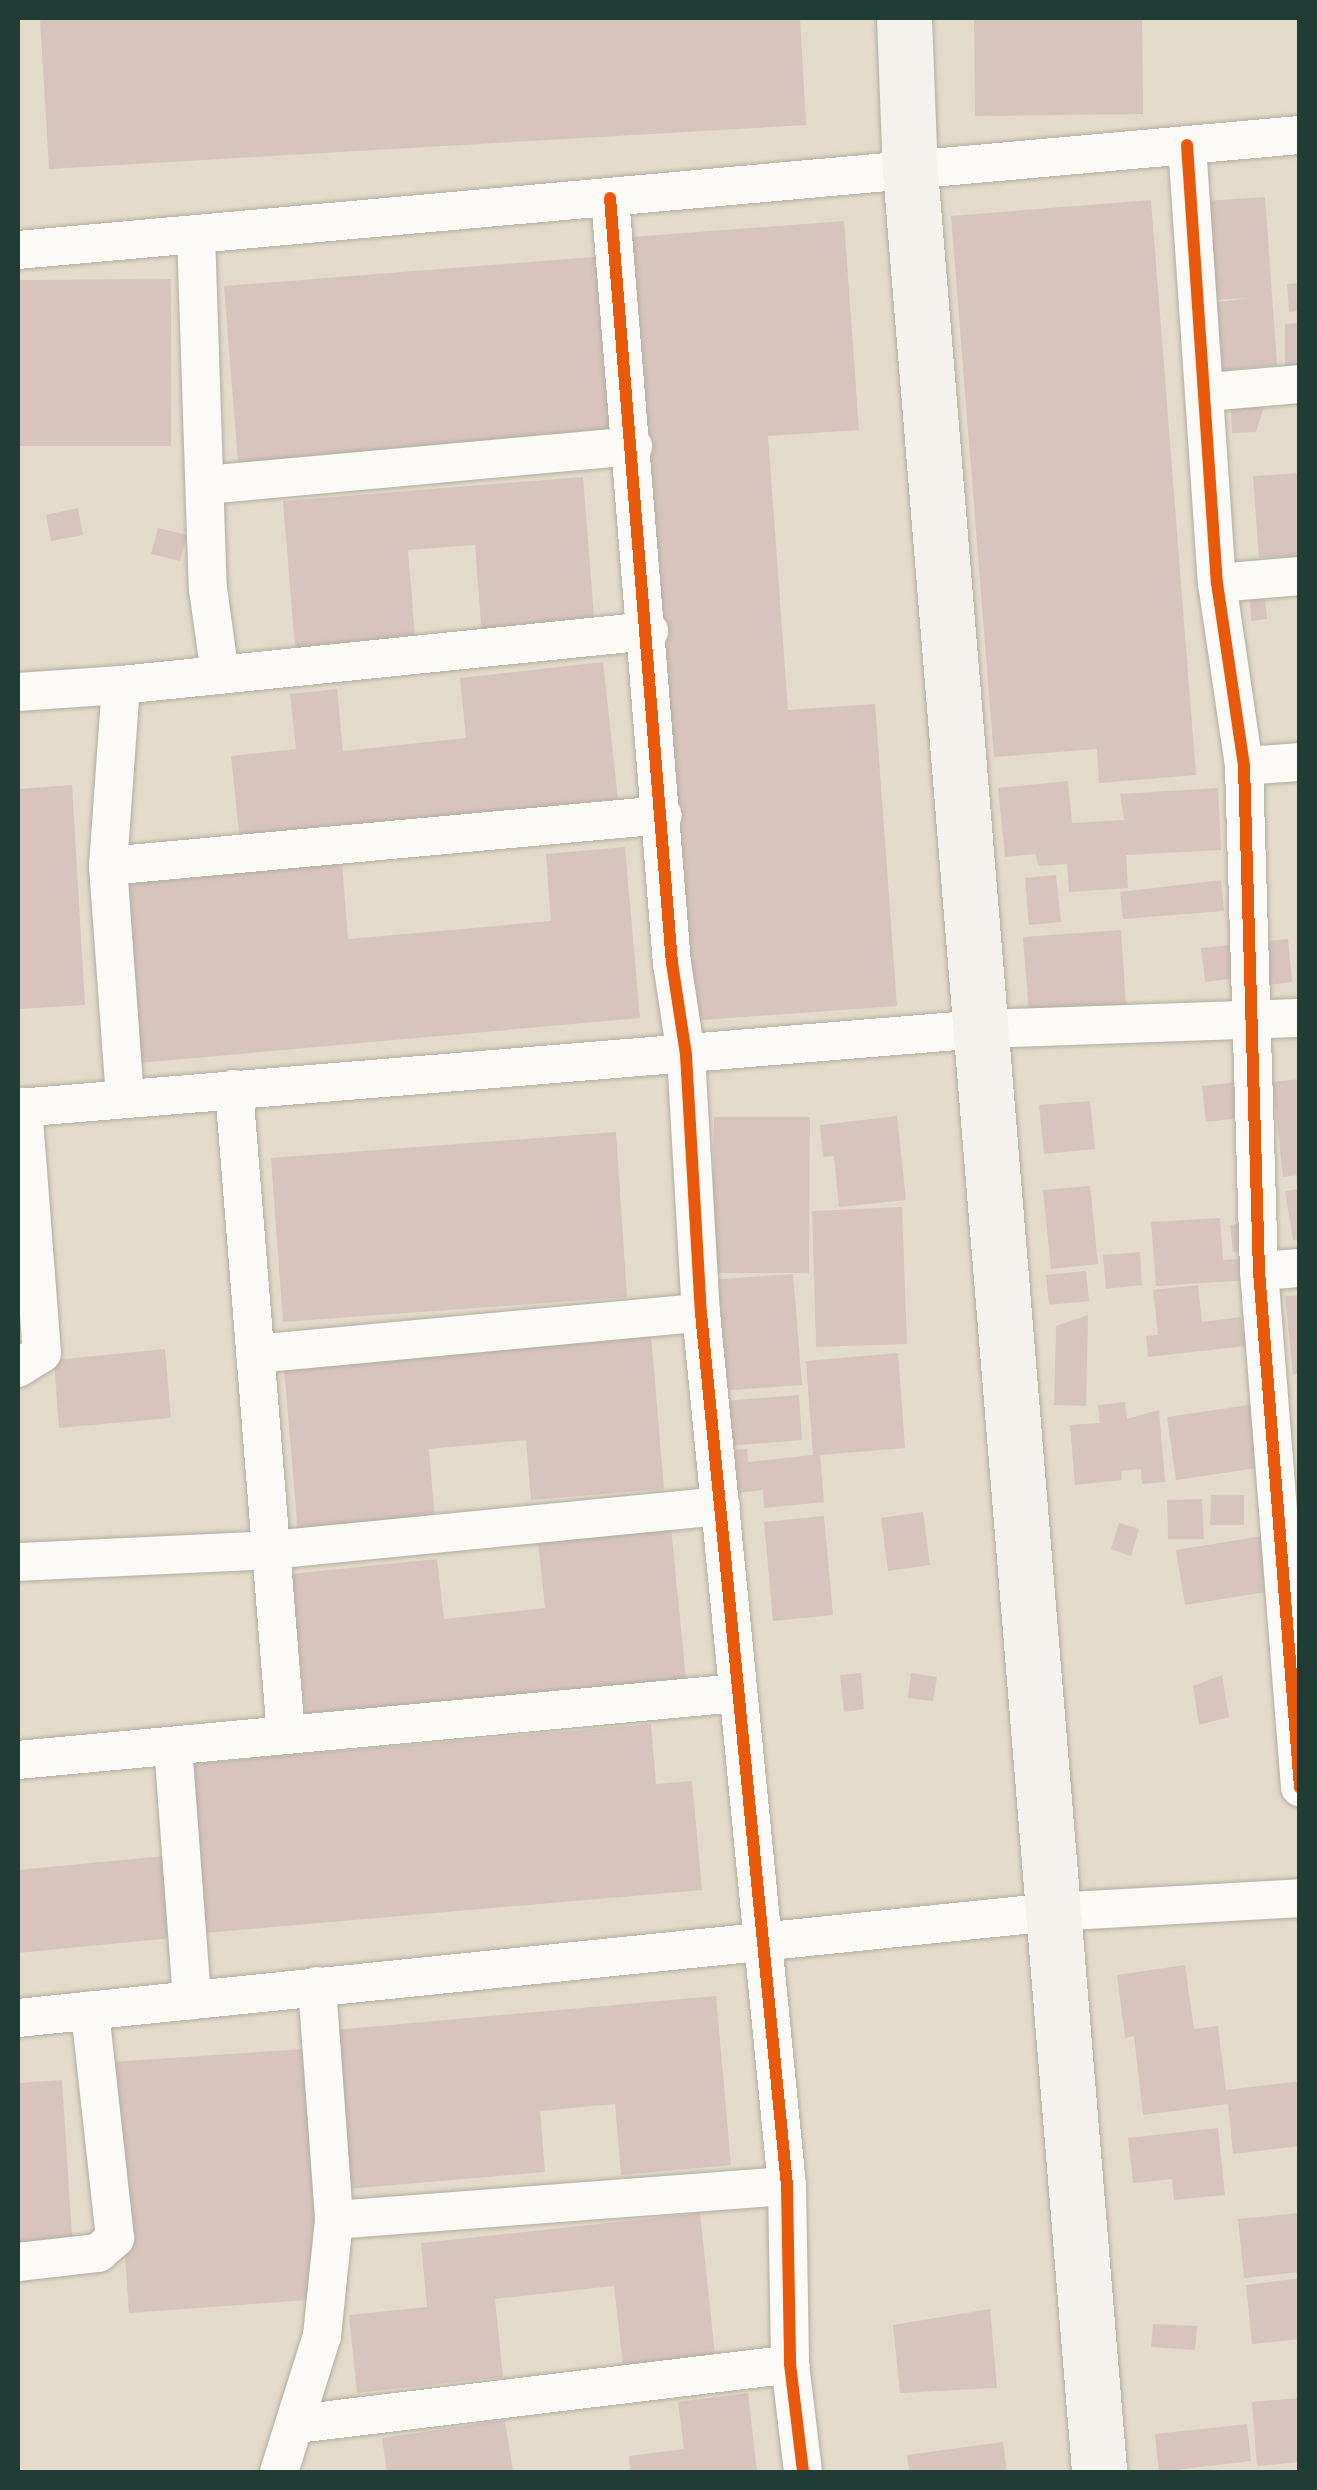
<!DOCTYPE html>
<html>
<head>
<meta charset="utf-8">
<style>
	body { margin:0 }
	#map { position:relative; width:1317px; height:2490px; overflow:hidden; background:#e5dbca; font-family:"Old Standard TT",serif }
	div>[style] { position:absolute }
	[style*='--x'] { left:calc(var(--x)*1px); top:calc(var(--y)*1px); width:calc(var(--w)*1px); rotate:calc(var(--a)*1deg) }
	.building>* { inset:0; background:#d8c4bc }
	.roads { filter:drop-shadow(0 0 2px #b0ada1) drop-shadow(0 0 2px #b0ada1) }
	.minor>* { height:38px; margin:-19px; padding:0 19px; transform-origin:19px; border-radius:19px; background:#fbfaf7 }
	.secondary>* { height:55px; margin:-27.5px; padding:0 27.5px; transform-origin:27.5px; border-radius:27.5px; background:#f5f1ed }
	.cycleway>* { height:12px; margin:-6px; padding:0 6px; transform-origin:6px; border-radius:6px; background:#e8590c }
	span { translate:-50% -50%; white-space:nowrap; text-align:center; line-height:1.15; -webkit-text-stroke:9px #fbf7ec; paint-order:stroke }
	.frame { position:absolute; inset:0; border:20px solid #1f3d34; pointer-events:none }
</style>
</head>
<body>
<div id="map">
	<div class="building">
		<div style="clip-path:polygon(40px 18px,800px 18px,806px 125px,49px 169px)"></div>
		<div style="clip-path:polygon(974px 18px,1142px 18px,1143px 114px,975px 116px)"></div>
		<div style="clip-path:polygon(1265px 197px,1277px 365px,1223px 370px,1217px 302px,1250px 298px,1211px 300px,1206px 201px)"></div>
		<div style="clip-path:polygon(1151px 200px,1196px 775px,1099px 783px,1097px 749px,994px 757px,951px 216px)"></div>
		<div style="clip-path:polygon(844px 221px,859px 430px,768px 436px,788px 710px,875px 704px,897px 1006px,688px 1021px,632px 237px)"></div>
		<div style="clip-path:polygon(606px 256px,619px 432px,238px 463px,224px 286px)"></div>
		<div style="clip-path:polygon(171px 279px,171px 446px,18px 446px,18px 280px)"></div>
		<div style="clip-path:polygon(1300px 283px,1300px 311px,1289px 312px,1287px 284px)"></div>
		<div style="clip-path:polygon(1300px 323px,1300px 368px,1285px 369px,1285px 324px)"></div>
		<div style="clip-path:polygon(1264px 407px,1256px 432px,1232px 433px,1231px 408px)"></div>
		<div style="clip-path:polygon(1300px 473px,1300px 556px,1259px 558px,1253px 476px)"></div>
		<div style="clip-path:polygon(583px 477px,595px 629px,482px 638px,475px 545px,408px 550px,416px 649px,296px 660px,283px 501px)"></div>
		<div style="clip-path:polygon(78px 508px,83px 535px,51px 541px,46px 515px)"></div>
		<div style="clip-path:polygon(158px 528px,187px 535px,180px 561px,151px 554px)"></div>
		<div style="clip-path:polygon(1265px 599px,1267px 619px,1251px 621px,1250px 600px)"></div>
		<div style="clip-path:polygon(603px 662px,618px 799px,240px 842px,231px 756px,296px 749px,290px 694px,337px 689px,343px 751px,466px 738px,460px 678px)"></div>
		<div style="clip-path:polygon(1068px 781px,1072px 823px,1124px 820px,1120px 794px,1218px 788px,1221px 850px,1126px 855px,1128px 888px,1069px 892px,1067px 864px,1039px 866px,1035px 854px,1005px 857px,998px 788px)"></div>
		<div style="clip-path:polygon(72px 785px,85px 1005px,18px 1009px,18px 789px)"></div>
		<div style="clip-path:polygon(625px 847px,640px 1018px,127px 1064px,112px 885px,342px 863px,348px 939px,551px 921px,546px 854px)"></div>
		<div style="clip-path:polygon(1056px 875px,1061px 922px,1029px 925px,1025px 878px)"></div>
		<div style="clip-path:polygon(1221px 880px,1224px 911px,1123px 919px,1120px 892px)"></div>
		<div style="clip-path:polygon(1121px 930px,1126px 1006px,1029px 1013px,1023px 937px)"></div>
		<div style="clip-path:polygon(1288px 939px,1292px 982px,1259px 986px,1255px 942px)"></div>
		<div style="clip-path:polygon(1233px 945px,1237px 978px,1205px 982px,1201px 948px)"></div>
		<div style="clip-path:polygon(1300px 1079px,1300px 1175px,1283px 1177px,1273px 1082px)"></div>
		<div style="clip-path:polygon(1238px 1082px,1241px 1118px,1206px 1122px,1202px 1086px)"></div>
		<div style="clip-path:polygon(1090px 1101px,1095px 1149px,1044px 1154px,1039px 1105px)"></div>
		<div style="clip-path:polygon(897px 1116px,906px 1200px,839px 1207px,834px 1156px,823px 1157px,820px 1125px)"></div>
		<div style="clip-path:polygon(714px 1117px,810px 1117px,809px 1273px,712px 1273px)"></div>
		<div style="clip-path:polygon(616px 1132px,627px 1297px,283px 1322px,271px 1158px)"></div>
		<div style="clip-path:polygon(1090px 1186px,1098px 1264px,1051px 1269px,1043px 1190px)"></div>
		<div style="clip-path:polygon(1300px 1189px,1300px 1239px,1293px 1240px,1285px 1191px)"></div>
		<div style="clip-path:polygon(902px 1207px,907px 1344px,816px 1347px,812px 1211px)"></div>
		<div style="clip-path:polygon(1220px 1218px,1223px 1260px,1249px 1258px,1250px 1280px,1156px 1286px,1151px 1222px)"></div>
		<div style="clip-path:polygon(1250px 1222px,1252px 1250px,1233px 1252px,1230px 1225px)"></div>
		<div style="clip-path:polygon(1140px 1252px,1142px 1285px,1106px 1289px,1103px 1255px)"></div>
		<div style="clip-path:polygon(1086px 1271px,1089px 1301px,1049px 1305px,1046px 1275px)"></div>
		<div style="clip-path:polygon(793px 1274px,802px 1385px,719px 1391px,710px 1280px)"></div>
		<div style="clip-path:polygon(1198px 1285px,1202px 1322px,1241px 1317px,1243px 1333px,1254px 1331px,1255px 1345px,1148px 1357px,1146px 1336px,1158px 1335px,1153px 1290px)"></div>
		<div style="clip-path:polygon(1300px 1295px,1300px 1374px,1293px 1374px,1285px 1296px)"></div>
		<div style="clip-path:polygon(1088px 1315px,1086px 1406px,1054px 1405px,1056px 1326px)"></div>
		<div style="clip-path:polygon(651px 1334px,664px 1489px,531px 1500px,526px 1440px,429px 1449px,435px 1521px,298px 1533px,284px 1367px)"></div>
		<div style="clip-path:polygon(165px 1349px,171px 1418px,59px 1428px,54px 1360px)"></div>
		<div style="clip-path:polygon(898px 1353px,905px 1448px,820px 1455px,824px 1502px,764px 1508px,763px 1490px,737px 1493px,732px 1450px,747px 1449px,748px 1462px,813px 1455px,806px 1361px)"></div>
		<div style="clip-path:polygon(799px 1395px,802px 1440px,726px 1446px,723px 1401px)"></div>
		<div style="clip-path:polygon(1125px 1402px,1127px 1419px,1159px 1410px,1165px 1482px,1142px 1484px,1141px 1469px,1121px 1471px,1122px 1480px,1075px 1485px,1070px 1425px,1100px 1423px,1098px 1405px)"></div>
		<div style="clip-path:polygon(1262px 1403px,1271px 1466px,1176px 1480px,1167px 1417px)"></div>
		<div style="clip-path:polygon(1211px 1495px,1244px 1495px,1244px 1525px,1210px 1525px)"></div>
		<div style="clip-path:polygon(1202px 1499px,1204px 1539px,1168px 1539px,1167px 1500px)"></div>
		<div style="clip-path:polygon(923px 1512px,930px 1565px,888px 1571px,881px 1518px)"></div>
		<div style="clip-path:polygon(824px 1516px,833px 1615px,773px 1621px,764px 1522px)"></div>
		<div style="clip-path:polygon(1119px 1523px,1139px 1529px,1131px 1556px,1111px 1549px)"></div>
		<div style="clip-path:polygon(671px 1527px,686px 1679px,306px 1719px,291px 1574px,437px 1559px,444px 1619px,545px 1608px,538px 1541px)"></div>
		<div style="clip-path:polygon(1269px 1535px,1278px 1590px,1185px 1605px,1176px 1550px)"></div>
		<div style="clip-path:polygon(861px 1673px,864px 1709px,844px 1712px,840px 1675px)"></div>
		<div style="clip-path:polygon(911px 1673px,937px 1677px,933px 1701px,908px 1698px)"></div>
		<div style="clip-path:polygon(1222px 1675px,1229px 1717px,1199px 1725px,1193px 1686px)"></div>
		<div style="clip-path:polygon(651px 1724px,656px 1784px,692px 1781px,702px 1890px,204px 1933px,189px 1764px)"></div>
		<div style="clip-path:polygon(164px 1856px,172px 1938px,18px 1953px,18px 1870px)"></div>
		<div style="clip-path:polygon(1185px 1965px,1194px 2029px,1218px 2026px,1226px 2090px,1300px 2081px,1300px 2146px,1233px 2154px,1228px 2104px,1143px 2115px,1134px 2036px,1125px 2038px,1117px 1975px)"></div>
		<div style="clip-path:polygon(716px 1996px,731px 2165px,621px 2175px,615px 2104px,540px 2111px,545px 2172px,347px 2189px,334px 2030px)"></div>
		<div style="clip-path:polygon(304px 2049px,321px 2299px,129px 2313px,111px 2062px)"></div>
		<div style="clip-path:polygon(62px 2080px,73px 2252px,18px 2256px,18px 2083px)"></div>
		<div style="clip-path:polygon(1218px 2128px,1225px 2195px,1174px 2200px,1172px 2179px,1133px 2183px,1128px 2138px)"></div>
		<div style="clip-path:polygon(700px 2213px,716px 2364px,624px 2374px,614px 2286px,495px 2299px,503px 2377px,357px 2393px,349px 2315px,427px 2307px,421px 2243px)"></div>
		<div style="clip-path:polygon(1300px 2213px,1300px 2272px,1244px 2278px,1238px 2219px)"></div>
		<div style="clip-path:polygon(1300px 2278px,1300px 2339px,1252px 2344px,1246px 2285px)"></div>
		<div style="clip-path:polygon(990px 2309px,997px 2388px,900px 2393px,893px 2325px)"></div>
		<div style="clip-path:polygon(1153px 2324px,1197px 2326px,1195px 2350px,1151px 2347px)"></div>
		<div style="clip-path:polygon(748px 2393px,757px 2472px,630px 2472px,629px 2456px,684px 2449px,678px 2402px)"></div>
		<div style="clip-path:polygon(1300px 2398px,1300px 2462px,1257px 2466px,1252px 2402px)"></div>
		<div style="clip-path:polygon(505px 2420px,513px 2472px,387px 2472px,382px 2438px)"></div>
		<div style="clip-path:polygon(1247px 2424px,1251px 2461px,1159px 2472px,1155px 2434px)"></div>
		<div style="clip-path:polygon(1003px 2442px,1007px 2472px,909px 2472px,907px 2455px)"></div>
	</div>
	<div class="roads">
		<div class="minor">
			<div style="--x:1187;--y:145;--w:439;--a:86.1"></div>
			<div style="--x:1217;--y:583;--w:185;--a:81.6"></div>
			<div style="--x:1244;--y:766;--w:505;--a:88.3"></div>
			<div style="--x:1259;--y:1271;--w:518;--a:85.46"></div>
			<div style="--x:610;--y:198;--w:768;--a:85.37"></div>
			<div style="--x:672;--y:963;--w:93;--a:81.3"></div>
			<div style="--x:686;--y:1055;--w:258;--a:86.7"></div>
			<div style="--x:701;--y:1313;--w:877;--a:84.37"></div>
			<div style="--x:787;--y:2186;--w:178;--a:89"></div>
			<div style="--x:790;--y:2364;--w:109;--a:83.1"></div>
			<div style="--x:196;--y:234;--w:355;--a:88.1"></div>
			<div style="--x:208;--y:589;--w:86;--a:82"></div>
			<div style="--x:18;--y:250;--w:1287;--a:-5.13"></div>
			<div style="--x:1208;--y:392;--w:92;--a:-5"></div>
			<div style="--x:205;--y:485;--w:430;--a:-5.2"></div>
			<div style="--x:1217;--y:583;--w:83;--a:-4.8"></div>
			<div style="--x:18;--y:692;--w:103;--a:-3.9"></div>
			<div style="--x:1244;--y:766;--w:56;--a:-4.1"></div>
			<div style="--x:108;--y:866;--w:181;--a:-85.9"></div>
			<div style="--x:121;--y:685;--w:531;--a:-5.84"></div>
			<div style="--x:234;--y:1089;--w:648;--a:85.4"></div>
			<div style="--x:125;--y:1098;--w:233;--a:-94.2"></div>
			<div style="--x:108;--y:866;--w:557;--a:-5.25"></div>
			<div style="--x:18;--y:1108;--w:966;--a:-4.69"></div>
			<div style="--x:981;--y:1029;--w:319;--a:-2"></div>
			<div style="--x:1259;--y:1271;--w:41;--a:-4.2"></div>
			<div style="--x:255;--y:1354;--w:448;--a:-5.3"></div>
			<div style="--x:18;--y:1368;--w:28;--a:-32"></div>
			<div style="--x:42;--y:1353;--w:247;--a:-94.4"></div>
			<div style="--x:18;--y:1562;--w:253;--a:-2.7"></div>
			<div style="--x:271;--y:1550;--w:452;--a:-5.6"></div>
			<div style="--x:173;--y:1746;--w:255;--a:85.7"></div>
			<div style="--x:18;--y:1760;--w:723;--a:-5.32"></div>
			<div style="--x:317;--y:1986;--w:235;--a:85.8"></div>
			<div style="--x:334;--y:2220;--w:454;--a:-4.3"></div>
			<div style="--x:18;--y:2018;--w:1040;--a:-5.85"></div>
			<div style="--x:1053;--y:1912;--w:247;--a:-3.2"></div>
			<div style="--x:18;--y:2262;--w:81;--a:-6.4"></div>
			<div style="--x:98;--y:2253;--w:23;--a:-41"></div>
			<div style="--x:115;--y:2238;--w:229;--a:-96.3"></div>
			<div style="--x:297;--y:2424;--w:497;--a:-6.9"></div>
			<div style="--x:279;--y:2472;--w:143;--a:-72.5"></div>
			<div style="--x:322;--y:2336;--w:117;--a:-84.1"></div>
		</div>
		<div class="secondary">
			<div style="--x:904;--y:18;--w:153;--a:87.8"></div>
			<div style="--x:910;--y:171;--w:2309;--a:85.3"></div>
		</div>
	</div>
	<div class="cycleway">
		<div style="--x:1187;--y:145;--w:439;--a:86.1"></div>
		<div style="--x:1217;--y:583;--w:185;--a:81.6"></div>
		<div style="--x:1244;--y:766;--w:505;--a:88.3"></div>
		<div style="--x:1259;--y:1271;--w:518;--a:85.46"></div>
		<div style="--x:610;--y:198;--w:768;--a:85.37"></div>
		<div style="--x:672;--y:963;--w:93;--a:81.3"></div>
		<div style="--x:686;--y:1055;--w:258;--a:86.7"></div>
		<div style="--x:701;--y:1313;--w:877;--a:84.37"></div>
		<div style="--x:787;--y:2186;--w:178;--a:89"></div>
		<div style="--x:790;--y:2364;--w:109;--a:83.1"></div>
	</div>
	<div class="frame"></div>
</div>
</body>
</html>
